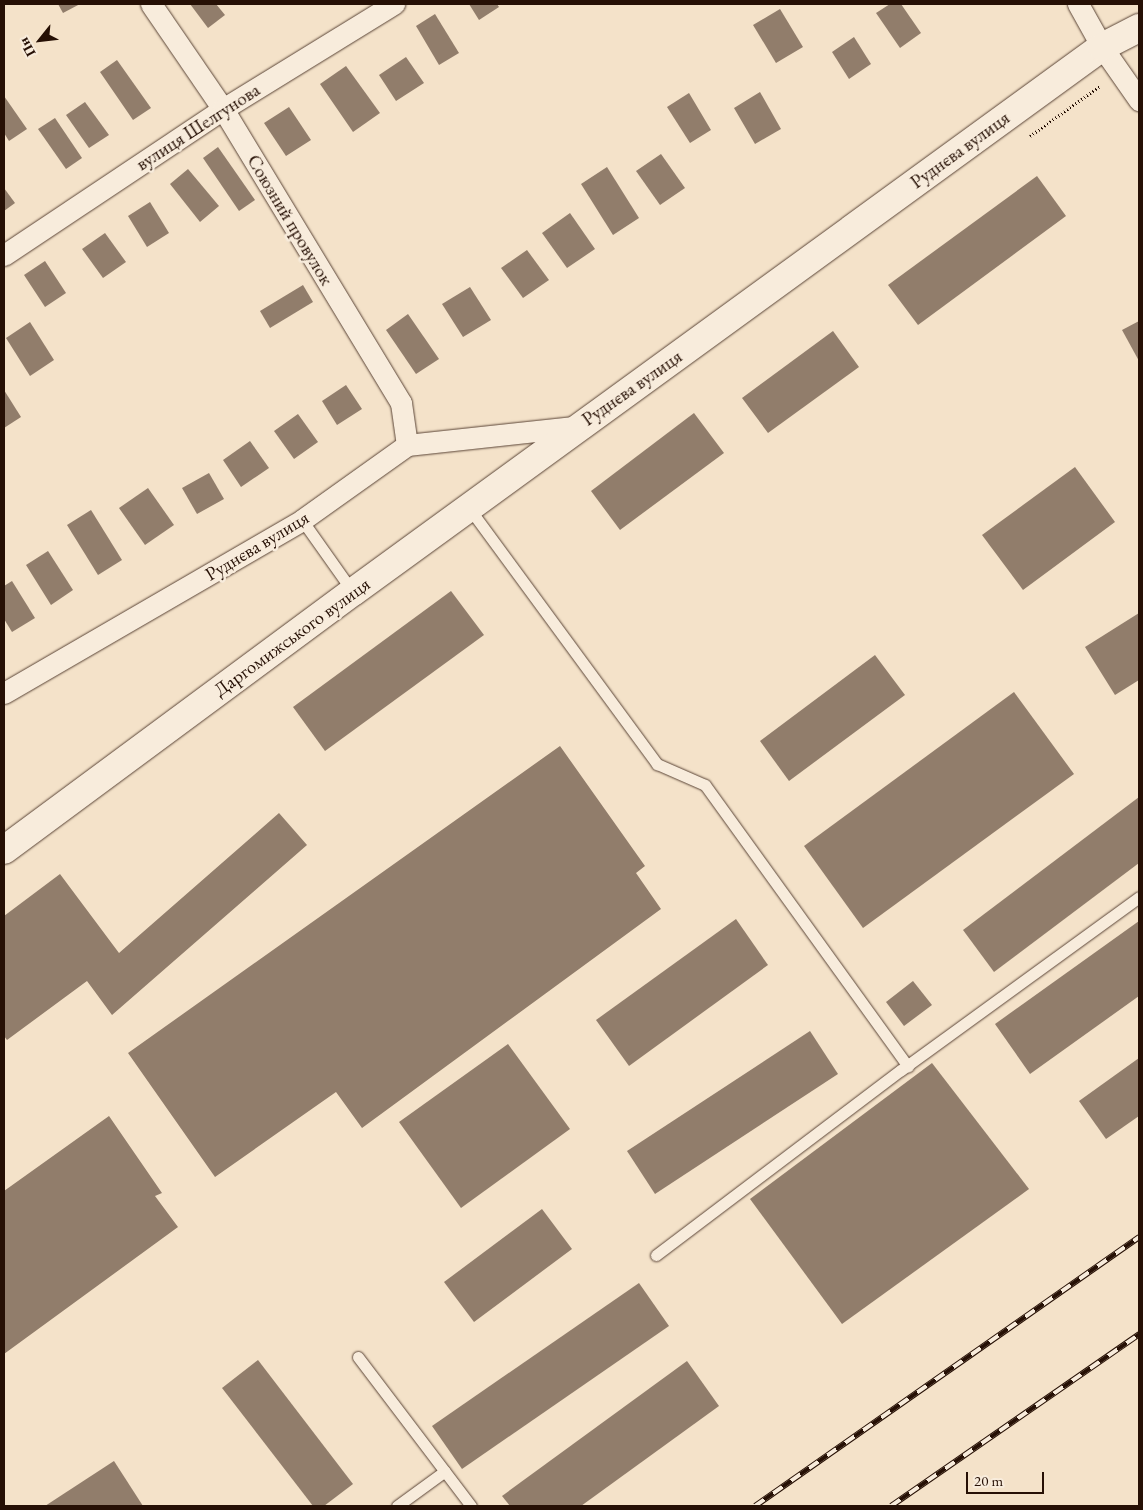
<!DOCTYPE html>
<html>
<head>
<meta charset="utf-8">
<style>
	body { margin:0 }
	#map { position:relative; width:1143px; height:1510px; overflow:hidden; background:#f4e2c9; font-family:"EB Garamond",serif }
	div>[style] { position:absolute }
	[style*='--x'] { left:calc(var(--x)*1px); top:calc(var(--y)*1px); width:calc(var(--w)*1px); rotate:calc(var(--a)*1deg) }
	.building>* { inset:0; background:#917d6b }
	.path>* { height:3px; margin-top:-1.5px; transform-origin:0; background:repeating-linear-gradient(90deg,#261005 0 1px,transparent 0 3.5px) }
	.roads { filter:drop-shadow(0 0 1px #5a4436) drop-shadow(0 0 1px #5a4436) }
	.lane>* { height:11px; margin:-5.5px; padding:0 5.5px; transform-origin:5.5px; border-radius:5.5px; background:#f8ecdc }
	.street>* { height:21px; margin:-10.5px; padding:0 10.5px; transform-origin:10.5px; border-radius:10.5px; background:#f8ecdc }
	.secondary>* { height:28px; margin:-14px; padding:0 14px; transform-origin:14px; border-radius:14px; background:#f8ecdc }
	.rail>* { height:5.5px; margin-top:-2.75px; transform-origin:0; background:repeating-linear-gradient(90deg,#f8ecdc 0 11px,#261005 0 22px); box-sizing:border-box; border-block:1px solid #261005 }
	span { translate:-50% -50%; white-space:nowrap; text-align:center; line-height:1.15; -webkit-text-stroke:5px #f8ecdc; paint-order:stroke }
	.street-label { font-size:19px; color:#261005 }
	.frame { position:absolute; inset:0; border:5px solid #261005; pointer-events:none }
	.north { position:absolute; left:15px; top:15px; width:50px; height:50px; -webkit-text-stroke:4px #f8ecdc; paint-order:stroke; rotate:241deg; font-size:14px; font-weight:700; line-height:20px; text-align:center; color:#261005 }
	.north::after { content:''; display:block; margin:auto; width:18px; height:22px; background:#261005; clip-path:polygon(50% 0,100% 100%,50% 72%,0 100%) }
	.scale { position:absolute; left:966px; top:1472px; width:78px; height:22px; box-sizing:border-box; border:2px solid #261005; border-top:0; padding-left:6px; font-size:15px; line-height:18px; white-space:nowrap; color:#261005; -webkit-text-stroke:4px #f8ecdc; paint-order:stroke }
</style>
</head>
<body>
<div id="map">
	<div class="building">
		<div style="clip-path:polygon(58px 4px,80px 4px,63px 13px)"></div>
		<div style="clip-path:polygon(190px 4px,216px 4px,225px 15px,208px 28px)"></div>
		<div style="clip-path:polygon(469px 4px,497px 4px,499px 7px,479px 20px)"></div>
		<div style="clip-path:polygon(890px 4px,901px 4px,921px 33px,900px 48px,876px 13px)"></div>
		<div style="clip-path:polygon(780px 9px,803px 47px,776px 63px,753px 25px)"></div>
		<div style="clip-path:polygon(435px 14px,459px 53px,439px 65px,416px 26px)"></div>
		<div style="clip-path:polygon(854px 37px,871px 64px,849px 79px,832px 52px)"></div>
		<div style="clip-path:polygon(406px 57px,424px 83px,396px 101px,379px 75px)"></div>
		<div style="clip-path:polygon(117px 60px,151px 108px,133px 120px,100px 72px)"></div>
		<div style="clip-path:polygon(346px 66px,380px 113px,353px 132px,320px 84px)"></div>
		<div style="clip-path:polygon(760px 92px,781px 129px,755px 144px,734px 108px)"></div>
		<div style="clip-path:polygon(689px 93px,711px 130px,690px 143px,667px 107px)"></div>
		<div style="clip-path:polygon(4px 96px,27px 129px,9px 141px,4px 133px)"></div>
		<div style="clip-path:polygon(85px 102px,109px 135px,89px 148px,66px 115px)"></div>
		<div style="clip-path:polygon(289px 107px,311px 140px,286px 156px,264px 123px)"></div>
		<div style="clip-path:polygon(55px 118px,82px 158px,66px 169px,38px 129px)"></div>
		<div style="clip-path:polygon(218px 147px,255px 200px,239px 211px,203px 158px)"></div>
		<div style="clip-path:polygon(661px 154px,685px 188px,660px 205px,636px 171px)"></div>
		<div style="clip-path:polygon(607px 167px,639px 218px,613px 235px,581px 184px)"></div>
		<div style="clip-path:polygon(188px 169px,219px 206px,200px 222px,170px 184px)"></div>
		<div style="clip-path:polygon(1037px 176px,1066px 216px,918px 325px,888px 285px)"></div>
		<div style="clip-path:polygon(4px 188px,15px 203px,4px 211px)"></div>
		<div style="clip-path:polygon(150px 202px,169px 233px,147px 247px,128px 216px)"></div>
		<div style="clip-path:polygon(570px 213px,595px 249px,567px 268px,542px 233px)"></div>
		<div style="clip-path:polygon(105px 233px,126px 262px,103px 278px,82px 249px)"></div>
		<div style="clip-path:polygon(527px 250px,549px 280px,523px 298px,501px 268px)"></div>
		<div style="clip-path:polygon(45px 261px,66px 293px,45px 307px,24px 275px)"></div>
		<div style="clip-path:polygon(303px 285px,313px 302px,270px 328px,260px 311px)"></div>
		<div style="clip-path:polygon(470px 287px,491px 320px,463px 337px,442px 304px)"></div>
		<div style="clip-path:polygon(408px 314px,439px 359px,416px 374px,386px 330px)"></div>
		<div style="clip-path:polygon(1139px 321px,1139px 361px,1122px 330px)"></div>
		<div style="clip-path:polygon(30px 322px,54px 360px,30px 376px,6px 338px)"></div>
		<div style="clip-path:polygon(833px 331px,859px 367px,768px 433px,742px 398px)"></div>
		<div style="clip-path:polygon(346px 385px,362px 409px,337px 425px,322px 401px)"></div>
		<div style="clip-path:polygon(4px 390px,21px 417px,4px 428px)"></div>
		<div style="clip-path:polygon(694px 413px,724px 453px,620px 530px,591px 491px)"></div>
		<div style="clip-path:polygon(298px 414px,318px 442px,294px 459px,274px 431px)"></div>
		<div style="clip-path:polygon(250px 441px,269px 468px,241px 487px,223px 460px)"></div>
		<div style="clip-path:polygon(1075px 467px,1115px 522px,1023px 590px,982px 535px)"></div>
		<div style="clip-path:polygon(209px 473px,224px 499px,197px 514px,182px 488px)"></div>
		<div style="clip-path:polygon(148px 488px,174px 525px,145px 545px,119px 508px)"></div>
		<div style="clip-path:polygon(91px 510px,122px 560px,98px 575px,67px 525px)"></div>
		<div style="clip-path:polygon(48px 551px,73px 590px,51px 605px,26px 565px)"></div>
		<div style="clip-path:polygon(12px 581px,35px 618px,12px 632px,4px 619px,4px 586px)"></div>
		<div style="clip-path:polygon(451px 591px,484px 635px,325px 751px,293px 707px)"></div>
		<div style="clip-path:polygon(1139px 613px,1139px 680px,1115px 695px,1085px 647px)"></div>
		<div style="clip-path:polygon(875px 655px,905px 695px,789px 781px,760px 741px)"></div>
		<div style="clip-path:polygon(1014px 692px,1074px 774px,863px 928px,804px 846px)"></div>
		<div style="clip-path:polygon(560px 746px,645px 866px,636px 873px,661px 909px,362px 1128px,336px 1092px,215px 1177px,128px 1053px)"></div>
		<div style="clip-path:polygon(1139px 797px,1139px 863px,994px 972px,963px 930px)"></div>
		<div style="clip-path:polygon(279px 813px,307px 845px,112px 1015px,87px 981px,7px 1040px,4px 1036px,4px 916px,60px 874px,119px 953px)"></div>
		<div style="clip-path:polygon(736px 919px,768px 965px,629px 1066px,596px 1020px)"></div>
		<div style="clip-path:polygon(1139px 921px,1139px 996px,1030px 1074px,995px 1024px)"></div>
		<div style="clip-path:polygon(913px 981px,932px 1005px,904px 1026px,886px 1002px)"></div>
		<div style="clip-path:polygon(810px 1031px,838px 1074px,655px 1194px,627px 1151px)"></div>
		<div style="clip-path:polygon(508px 1044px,570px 1129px,461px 1208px,399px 1122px)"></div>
		<div style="clip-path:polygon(1139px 1058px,1139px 1116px,1106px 1139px,1079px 1101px)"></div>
		<div style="clip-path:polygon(932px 1063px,1029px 1189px,842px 1324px,750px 1199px)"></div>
		<div style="clip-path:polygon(109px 1116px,162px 1193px,155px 1196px,178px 1227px,4px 1354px,4px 1191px)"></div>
		<div style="clip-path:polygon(542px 1209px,572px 1249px,474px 1322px,444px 1282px)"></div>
		<div style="clip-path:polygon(639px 1283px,669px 1326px,462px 1469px,432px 1426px)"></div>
		<div style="clip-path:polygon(258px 1360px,353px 1484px,324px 1506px,313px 1506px,222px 1388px)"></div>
		<div style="clip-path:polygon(687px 1361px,719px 1406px,581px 1506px,510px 1506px,502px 1496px)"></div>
		<div style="clip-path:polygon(114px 1461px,143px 1506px,45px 1506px)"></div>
	</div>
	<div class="path">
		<div style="--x:1030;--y:136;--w:86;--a:-35.5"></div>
	</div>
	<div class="roads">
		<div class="lane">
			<div style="--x:469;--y:508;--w:318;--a:53.7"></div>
			<div style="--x:657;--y:764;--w:52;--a:23.6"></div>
			<div style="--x:705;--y:785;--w:347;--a:54.2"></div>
			<div style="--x:302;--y:520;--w:88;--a:54.7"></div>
			<div style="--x:656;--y:1255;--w:307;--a:-37.1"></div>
			<div style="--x:901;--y:1070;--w:294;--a:-36"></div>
			<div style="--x:358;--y:1357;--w:187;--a:52.8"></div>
			<div style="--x:397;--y:1506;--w:59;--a:-36.1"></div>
		</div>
		<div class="street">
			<div style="--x:151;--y:4;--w:127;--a:55.6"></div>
			<div style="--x:223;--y:109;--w:344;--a:58.8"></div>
			<div style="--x:401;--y:403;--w:42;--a:81.9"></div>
			<div style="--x:1078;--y:4;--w:49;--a:60.8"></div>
			<div style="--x:1102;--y:47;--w:65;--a:55.1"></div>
			<div style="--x:4;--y:255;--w:263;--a:-33.7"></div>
			<div style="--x:223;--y:109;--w:201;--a:-31.6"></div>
			<div style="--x:4;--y:693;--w:345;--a:-30.1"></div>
			<div style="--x:302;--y:520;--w:129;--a:-35.5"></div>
			<div style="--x:407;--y:445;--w:175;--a:-6.2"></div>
		</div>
		<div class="secondary">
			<div style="--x:4;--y:850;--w:434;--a:-36.5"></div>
			<div style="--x:353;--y:592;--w:926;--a:-36.04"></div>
			<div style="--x:1102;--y:47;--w:42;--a:-27.2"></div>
		</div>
	</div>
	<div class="rail">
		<div style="--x:755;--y:1506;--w:469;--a:-35"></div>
		<div style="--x:891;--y:1506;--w:302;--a:-34.7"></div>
	</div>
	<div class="street-label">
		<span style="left:198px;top:127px;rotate:-33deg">вулиця Шелгунова</span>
		<span style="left:960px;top:150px;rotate:-36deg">Руднєва вулиця</span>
		<span style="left:290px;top:220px;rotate:59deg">Союзний провулок</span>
		<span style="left:632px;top:388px;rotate:-35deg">Руднєва вулиця</span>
		<span style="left:257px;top:546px;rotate:-31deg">Руднєва вулиця</span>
		<span style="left:292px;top:637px;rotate:-36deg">Даргомижського вулиця</span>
	</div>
	<div class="frame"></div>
	<div class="north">Пн</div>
	<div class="scale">20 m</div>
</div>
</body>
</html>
